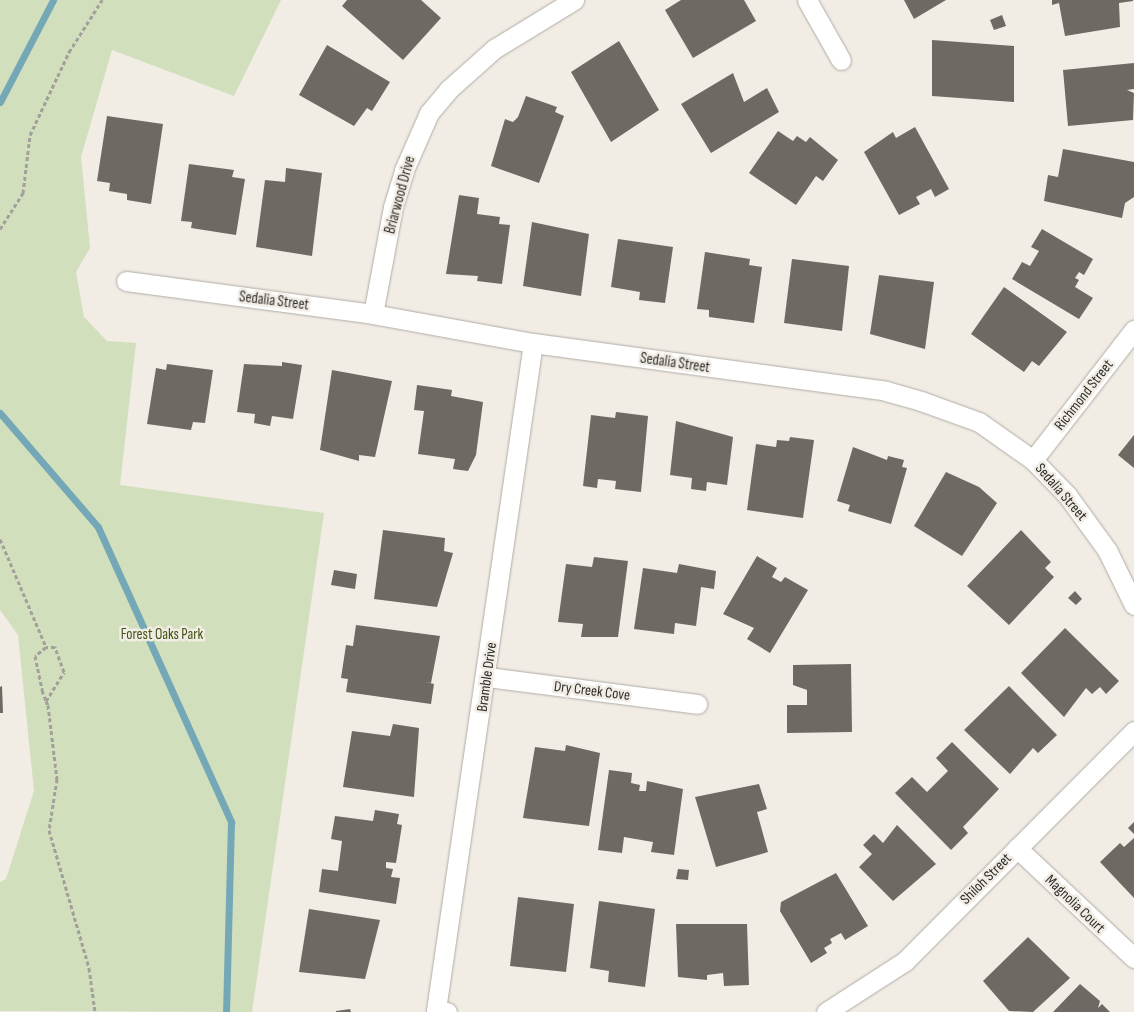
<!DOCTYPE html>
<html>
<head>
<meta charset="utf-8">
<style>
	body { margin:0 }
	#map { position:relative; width:1134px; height:1012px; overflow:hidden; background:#f1ece4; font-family:"Sofia Sans Condensed",sans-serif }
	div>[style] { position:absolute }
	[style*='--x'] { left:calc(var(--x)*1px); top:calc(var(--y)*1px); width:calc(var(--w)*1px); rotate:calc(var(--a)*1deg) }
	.green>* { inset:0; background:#d2dfbd }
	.stream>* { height:7px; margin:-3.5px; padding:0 3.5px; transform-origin:3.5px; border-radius:3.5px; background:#74a8b6 }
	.building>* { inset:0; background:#6e6963 }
	.path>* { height:3px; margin-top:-1.5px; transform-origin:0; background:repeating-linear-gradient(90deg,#a39f9a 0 4px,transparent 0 6.5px) }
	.roads { filter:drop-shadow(0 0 1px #b0aca5) drop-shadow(0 0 1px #b0aca5) }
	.street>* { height:19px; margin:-9.5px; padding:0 9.5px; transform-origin:9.5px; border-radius:9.5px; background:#fff }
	span { translate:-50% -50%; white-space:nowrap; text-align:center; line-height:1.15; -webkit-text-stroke:5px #f1ece4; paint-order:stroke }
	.street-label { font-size:15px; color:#2e2c2a }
	.park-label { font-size:15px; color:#415315 }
</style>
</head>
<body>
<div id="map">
	<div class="green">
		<div style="clip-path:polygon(0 0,281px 0,234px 96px,112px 50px,81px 157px,90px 248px,76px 272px,84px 317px,107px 341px,136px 343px,120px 485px,324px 513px,252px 1012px,0 1011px,0 882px,6px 879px,34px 791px,18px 635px,0 610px)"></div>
	</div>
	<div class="stream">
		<div style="--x:0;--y:102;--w:115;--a:-62.5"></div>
		<div style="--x:0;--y:413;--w:150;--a:49.3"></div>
		<div style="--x:98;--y:527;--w:324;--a:65.7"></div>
		<div style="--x:231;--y:822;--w:190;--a:91.5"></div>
	</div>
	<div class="building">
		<div style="clip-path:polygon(347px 0,421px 0,441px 18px,403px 60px,342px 6px)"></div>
		<div style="clip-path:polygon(681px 0,744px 0,756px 21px,693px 58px,665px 10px)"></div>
		<div style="clip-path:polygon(904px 0,946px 0,914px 19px)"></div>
		<div style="clip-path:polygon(1052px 0,1133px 0,1133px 1px,1119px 3px,1120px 27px,1065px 36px,1059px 3px,1052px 5px)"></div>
		<div style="clip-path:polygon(1002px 15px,1006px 26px,994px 30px,990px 20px)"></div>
		<div style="clip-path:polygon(932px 40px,1014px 46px,1014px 102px,932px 96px)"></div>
		<div style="clip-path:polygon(619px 41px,659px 110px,611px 142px,571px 72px)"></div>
		<div style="clip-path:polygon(327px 45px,390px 82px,372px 111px,367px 108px,354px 126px,299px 95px)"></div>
		<div style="clip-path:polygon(1134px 63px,1134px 89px,1127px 90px,1134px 93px,1133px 120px,1068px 126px,1063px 70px)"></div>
		<div style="clip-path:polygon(733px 73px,744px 102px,767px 88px,779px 112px,711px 153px,681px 104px)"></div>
		<div style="clip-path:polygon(526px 96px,557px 107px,555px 112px,564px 116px,539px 183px,491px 166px,505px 119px,513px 122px,518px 117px)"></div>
		<div style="clip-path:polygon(107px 116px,163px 124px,151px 204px,127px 200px,127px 194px,109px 191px,110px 183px,97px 181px)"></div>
		<div style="clip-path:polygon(915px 127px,949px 189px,935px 197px,931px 189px,916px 197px,920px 204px,899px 215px,864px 152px,893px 132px,896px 138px)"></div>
		<div style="clip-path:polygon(778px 131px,793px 141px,797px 136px,806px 142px,810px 137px,838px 160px,823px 181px,816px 176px,796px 205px,749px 173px)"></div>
		<div style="clip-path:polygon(1063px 149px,1134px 162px,1134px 197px,1125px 203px,1122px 218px,1044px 201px,1048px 175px,1058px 177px)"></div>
		<div style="clip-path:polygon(189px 164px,234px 170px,232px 177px,245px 179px,236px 235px,191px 228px,192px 222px,181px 221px)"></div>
		<div style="clip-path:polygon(286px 168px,322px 173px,312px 256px,256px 247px,265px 180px,285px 182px)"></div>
		<div style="clip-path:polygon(459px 195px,479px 198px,477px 214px,500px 217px,499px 224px,510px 225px,502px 284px,477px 281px,478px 276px,446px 274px)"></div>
		<div style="clip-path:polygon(532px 222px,589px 234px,581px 296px,523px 286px)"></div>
		<div style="clip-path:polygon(1042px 229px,1093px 259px,1084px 275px,1079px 272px,1075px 278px,1079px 280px,1075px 287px,1093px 298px,1079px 319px,1012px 279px,1022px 262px,1030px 266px,1039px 251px,1031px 247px)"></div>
		<div style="clip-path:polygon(618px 239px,673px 247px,665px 303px,639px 300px,640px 292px,611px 287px)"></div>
		<div style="clip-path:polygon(705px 252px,750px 259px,749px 265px,762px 267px,754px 323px,709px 317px,709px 310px,697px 309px)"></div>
		<div style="clip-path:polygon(792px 259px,849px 266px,842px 331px,784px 323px)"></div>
		<div style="clip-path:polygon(879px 275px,934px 282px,925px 349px,870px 334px)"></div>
		<div style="clip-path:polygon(1004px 287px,1067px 332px,1039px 366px,1032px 361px,1024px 372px,971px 334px)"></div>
		<div style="clip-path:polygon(282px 362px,302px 365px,293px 419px,272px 416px,270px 426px,254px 423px,255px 414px,237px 412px,244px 364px,282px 366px)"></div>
		<div style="clip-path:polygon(167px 364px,213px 370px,205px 423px,193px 422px,191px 430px,147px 424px,156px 368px,166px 370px)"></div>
		<div style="clip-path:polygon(332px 370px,392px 381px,375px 457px,359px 455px,359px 461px,320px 450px)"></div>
		<div style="clip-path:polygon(417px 385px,452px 390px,451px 396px,483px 402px,476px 455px,468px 471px,453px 469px,455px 459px,418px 454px,424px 411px,414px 410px)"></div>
		<div style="clip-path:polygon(616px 412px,648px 416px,641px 492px,615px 489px,616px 481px,598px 479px,597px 488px,583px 486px,591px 415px,615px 418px)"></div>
		<div style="clip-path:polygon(676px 421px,733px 437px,727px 485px,707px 482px,706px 491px,691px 489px,692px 478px,670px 475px)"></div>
		<div style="clip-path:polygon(1134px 435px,1134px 468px,1118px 455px)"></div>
		<div style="clip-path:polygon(790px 437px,814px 440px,803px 518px,747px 510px,756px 444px,776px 447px,777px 440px,789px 441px)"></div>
		<div style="clip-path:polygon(853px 447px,887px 460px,888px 456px,904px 460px,902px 467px,907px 468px,891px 524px,848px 511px,850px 505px,837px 501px)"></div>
		<div style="clip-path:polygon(946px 472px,979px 487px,997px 503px,962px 556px,914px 526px)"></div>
		<div style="clip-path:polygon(383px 530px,445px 538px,444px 551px,453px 553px,437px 607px,374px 599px)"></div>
		<div style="clip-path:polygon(1021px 530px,1051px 562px,1045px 568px,1054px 577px,1009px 625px,967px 586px)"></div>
		<div style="clip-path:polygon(757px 556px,777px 568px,772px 577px,781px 582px,785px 577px,808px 590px,770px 653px,747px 639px,754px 628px,723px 614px)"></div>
		<div style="clip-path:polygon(594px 557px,628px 561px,618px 637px,581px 637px,583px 624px,558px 622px,566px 564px,592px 567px)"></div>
		<div style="clip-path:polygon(679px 564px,716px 571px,714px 589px,701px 587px,696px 626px,675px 623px,674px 634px,634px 629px,643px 568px,677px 573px)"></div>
		<div style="clip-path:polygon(334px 570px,357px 574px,355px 589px,331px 585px)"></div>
		<div style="clip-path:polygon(1075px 591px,1082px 599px,1076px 605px,1068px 598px)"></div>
		<div style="clip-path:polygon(356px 625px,440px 636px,431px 683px,425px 682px,434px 684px,431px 704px,346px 692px,348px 679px,341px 678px,346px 645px,353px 646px)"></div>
		<div style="clip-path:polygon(1065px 628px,1119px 681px,1106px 694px,1100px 687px,1092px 694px,1086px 688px,1064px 717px,1021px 673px)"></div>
		<div style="clip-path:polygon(851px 664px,852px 732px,787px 733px,787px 705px,807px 705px,807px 690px,793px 685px,793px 665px)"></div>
		<div style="clip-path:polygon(2px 686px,3px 713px,0 713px,0 687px)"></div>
		<div style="clip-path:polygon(1009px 686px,1057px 735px,1038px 753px,1033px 748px,1010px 774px,964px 730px)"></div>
		<div style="clip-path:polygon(393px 724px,419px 728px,414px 797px,343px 787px,352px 731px,390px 736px)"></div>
		<div style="clip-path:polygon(952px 742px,999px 789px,963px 827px,968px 833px,951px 850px,895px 793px,912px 777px,927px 792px,948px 771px,936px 758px)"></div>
		<div style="clip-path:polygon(566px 745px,600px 753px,589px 826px,523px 818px,535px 747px,565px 751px)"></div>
		<div style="clip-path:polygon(609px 770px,632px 773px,631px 783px,640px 785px,639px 791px,646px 791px,647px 781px,683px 789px,674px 855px,651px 852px,653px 842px,624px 837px,622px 853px,598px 850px)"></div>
		<div style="clip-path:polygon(759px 784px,767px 809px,757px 812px,768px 852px,716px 867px,695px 797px)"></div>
		<div style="clip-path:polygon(375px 810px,399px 814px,397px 824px,402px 825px,396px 863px,386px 862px,386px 868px,393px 869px,391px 877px,400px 878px,396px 904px,319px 892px,322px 869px,338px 871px,342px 841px,331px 839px,335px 816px,373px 821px)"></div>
		<div style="clip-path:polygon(1134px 822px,1134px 834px,1128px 828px)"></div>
		<div style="clip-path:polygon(897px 825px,936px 864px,893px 901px,859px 867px,872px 854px,863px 845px,874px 834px,883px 843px)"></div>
		<div style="clip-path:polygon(1134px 838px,1134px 898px,1100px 862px,1120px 843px,1124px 847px)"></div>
		<div style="clip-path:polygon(678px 869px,689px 870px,688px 880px,676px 879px)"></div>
		<div style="clip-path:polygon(836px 873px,868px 926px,845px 940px,841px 933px,830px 939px,832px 943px,824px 948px,827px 953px,811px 963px,780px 911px,781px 902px)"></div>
		<div style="clip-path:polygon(518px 897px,574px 904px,566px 972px,510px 966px)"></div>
		<div style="clip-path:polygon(599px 901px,655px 909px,645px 987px,608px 982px,609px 971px,590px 968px)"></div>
		<div style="clip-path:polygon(309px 909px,380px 920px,365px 979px,299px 972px)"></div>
		<div style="clip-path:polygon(676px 924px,747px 924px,749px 985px,724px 986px,723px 973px,707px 975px,707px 980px,678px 977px)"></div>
		<div style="clip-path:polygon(1028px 937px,1070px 978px,1033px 1012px,1009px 1011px,983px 981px)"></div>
		<div style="clip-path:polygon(1080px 984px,1100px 1001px,1098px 1008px,1102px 1004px,1110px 1012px,1053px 1012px)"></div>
		<div style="clip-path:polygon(350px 1009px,351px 1012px,336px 1012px,336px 1011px)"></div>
	</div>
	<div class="path">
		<div style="--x:0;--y:229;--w:43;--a:-57.4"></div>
		<div style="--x:23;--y:193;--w:58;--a:-83.1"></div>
		<div style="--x:30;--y:135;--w:92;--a:-64.8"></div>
		<div style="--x:69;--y:52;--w:62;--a:-57.6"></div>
		<div style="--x:0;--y:539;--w:117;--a:66.9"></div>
		<div style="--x:46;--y:701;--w:34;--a:-58"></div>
		<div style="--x:64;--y:672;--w:27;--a:-110"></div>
		<div style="--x:55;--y:647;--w:9;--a:180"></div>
		<div style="--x:46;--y:647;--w:14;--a:141"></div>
		<div style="--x:35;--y:656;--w:35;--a:78"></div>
		<div style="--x:42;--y:690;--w:12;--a:70"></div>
		<div style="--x:46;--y:701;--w:4;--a:63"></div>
		<div style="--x:48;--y:705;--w:75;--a:83.1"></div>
		<div style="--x:57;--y:779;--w:52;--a:98.9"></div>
		<div style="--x:49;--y:830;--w:144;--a:73.8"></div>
		<div style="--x:89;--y:968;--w:44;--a:82.2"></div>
	</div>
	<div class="roads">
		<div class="street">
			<div style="--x:807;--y:0;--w:69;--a:60.5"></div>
			<div style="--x:126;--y:281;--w:249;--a:7.6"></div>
			<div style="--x:373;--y:314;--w:163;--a:10.3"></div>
			<div style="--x:533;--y:343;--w:356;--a:7.7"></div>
			<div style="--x:886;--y:391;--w:36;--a:16"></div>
			<div style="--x:921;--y:401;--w:62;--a:19.9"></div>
			<div style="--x:979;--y:422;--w:66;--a:35.1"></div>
			<div style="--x:1033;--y:460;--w:49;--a:45.8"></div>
			<div style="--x:1067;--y:495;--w:68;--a:54"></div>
			<div style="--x:1107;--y:550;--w:61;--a:63.9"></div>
			<div style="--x:373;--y:314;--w:109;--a:-79.4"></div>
			<div style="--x:393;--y:207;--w:39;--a:-73"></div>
			<div style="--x:404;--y:170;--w:62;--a:-66.3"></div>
			<div style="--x:429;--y:113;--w:30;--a:-50"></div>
			<div style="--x:448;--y:90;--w:62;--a:-41.7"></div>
			<div style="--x:494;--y:49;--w:94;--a:-31.5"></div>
			<div style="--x:1033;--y:460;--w:165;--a:-52.2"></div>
			<div style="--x:487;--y:677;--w:212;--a:7.3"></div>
			<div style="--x:1017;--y:848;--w:161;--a:43.2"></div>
			<div style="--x:447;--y:1012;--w:11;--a:-170"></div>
			<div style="--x:436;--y:1010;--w:674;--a:-81.73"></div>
			<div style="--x:826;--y:1012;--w:94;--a:-32.8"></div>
			<div style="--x:905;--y:961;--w:325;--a:-45.1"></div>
		</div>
	</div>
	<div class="street-label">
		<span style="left:400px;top:195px;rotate:-75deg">Briarwood Drive</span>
		<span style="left:274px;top:301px;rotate:7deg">Sedalia Street</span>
		<span style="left:675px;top:363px;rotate:8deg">Sedalia Street</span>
		<span style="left:1084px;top:395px;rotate:-52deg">Richmond Street</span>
		<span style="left:1061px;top:492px;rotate:49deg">Sedalia Street</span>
		<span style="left:487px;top:677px;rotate:-82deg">Bramble Drive</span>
		<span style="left:592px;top:691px;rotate:7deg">Dry Creek Cove</span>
		<span style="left:986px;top:879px;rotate:-45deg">Shiloh Street</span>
		<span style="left:1075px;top:904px;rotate:44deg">Magnolia Court</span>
	</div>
	<div class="park-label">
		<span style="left:162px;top:635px">Forest Oaks Park</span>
	</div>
</div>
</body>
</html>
